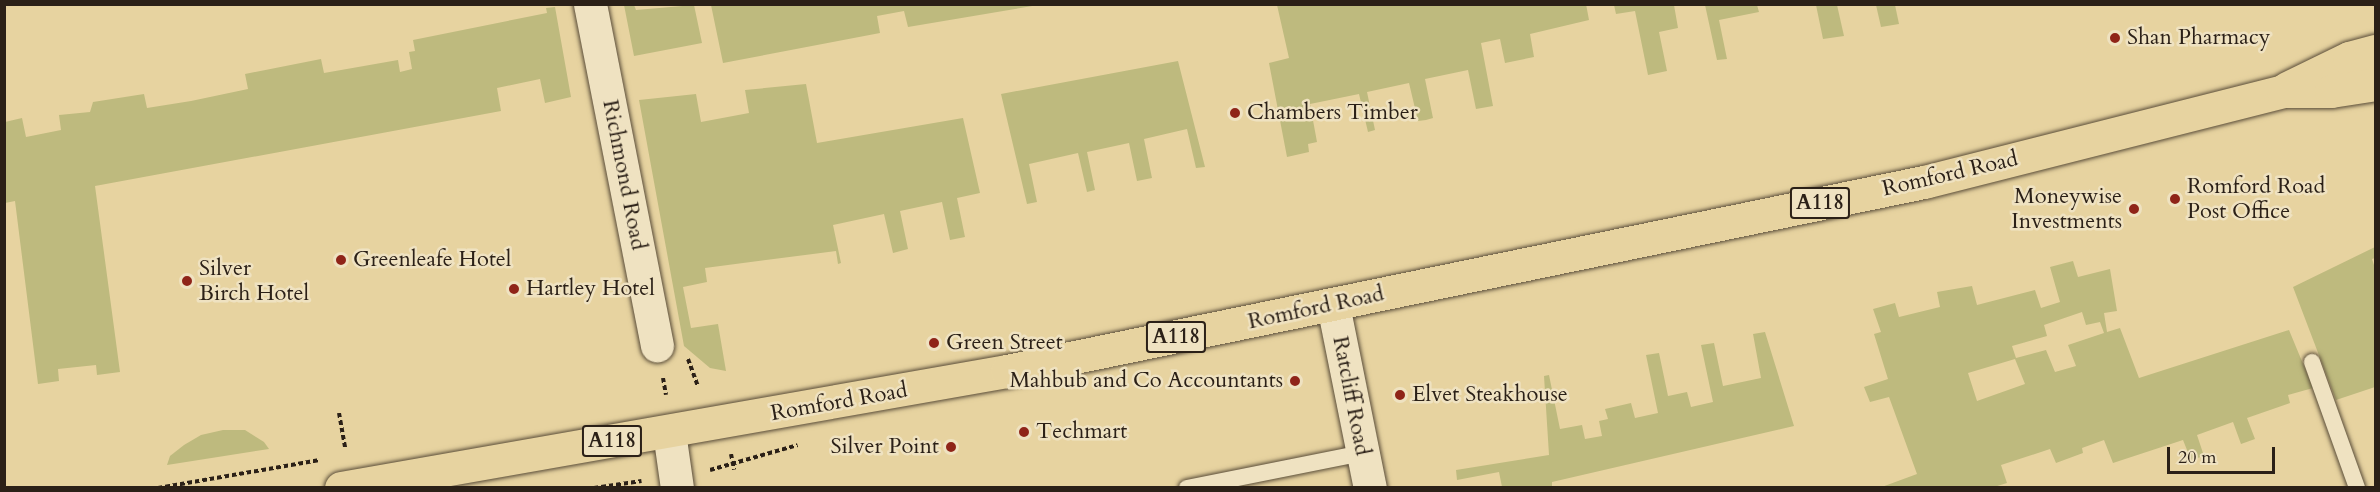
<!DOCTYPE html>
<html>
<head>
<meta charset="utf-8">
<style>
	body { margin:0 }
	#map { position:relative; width:2380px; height:492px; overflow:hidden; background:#e7d3a0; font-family:Cardo,serif }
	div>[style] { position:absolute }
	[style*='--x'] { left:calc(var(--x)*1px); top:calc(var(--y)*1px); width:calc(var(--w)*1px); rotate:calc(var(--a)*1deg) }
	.green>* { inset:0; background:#beba7e }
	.path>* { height:4px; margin-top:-2px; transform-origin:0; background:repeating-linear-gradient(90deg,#2b2017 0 4.5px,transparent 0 7.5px) }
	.roads { filter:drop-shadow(0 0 2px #5a4d39) drop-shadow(0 0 2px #5a4d39) }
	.lane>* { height:16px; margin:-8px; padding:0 8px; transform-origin:8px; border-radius:8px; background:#efe2c1 }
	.street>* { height:33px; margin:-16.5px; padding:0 16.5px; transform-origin:16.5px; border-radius:16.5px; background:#efe2c1 }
	.secondary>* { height:33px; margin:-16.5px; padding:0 16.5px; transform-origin:16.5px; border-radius:16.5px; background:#efe2c1 }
	.primary>* { height:33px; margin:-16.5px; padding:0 16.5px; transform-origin:16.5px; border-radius:16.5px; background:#e7d3a0 }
	.dots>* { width:16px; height:16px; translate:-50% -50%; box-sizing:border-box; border:3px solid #efe2c1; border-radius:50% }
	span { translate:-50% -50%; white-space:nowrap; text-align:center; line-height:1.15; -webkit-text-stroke:5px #efe2c1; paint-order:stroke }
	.shield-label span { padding:2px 4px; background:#efe2c1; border:2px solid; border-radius:4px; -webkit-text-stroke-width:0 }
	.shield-label { font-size:21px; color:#2b2017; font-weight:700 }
	.poi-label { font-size:22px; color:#2b2017 }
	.left { translate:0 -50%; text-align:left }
	.right { translate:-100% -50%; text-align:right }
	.street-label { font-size:22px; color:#2b2017 }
	.frame { position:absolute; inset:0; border:6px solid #2b2017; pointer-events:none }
	.scale { position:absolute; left:2167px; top:447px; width:108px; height:27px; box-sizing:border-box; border:3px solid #2b2017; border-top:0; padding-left:8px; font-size:18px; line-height:21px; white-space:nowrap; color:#2b2017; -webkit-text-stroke:4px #efe2c1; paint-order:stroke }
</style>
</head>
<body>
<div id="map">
	<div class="green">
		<div style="clip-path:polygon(1586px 4px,1589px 20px,1530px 34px,1534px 57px,1505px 63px,1500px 39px,1481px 43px,1493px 106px,1476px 109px,1468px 70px,1425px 79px,1433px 118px,1426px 120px,1418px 121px,1409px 83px,1367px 92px,1375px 130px,1368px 132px,1359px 94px,1310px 104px,1317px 142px,1308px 144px,1309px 152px,1287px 157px,1269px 63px,1289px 58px,1277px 5px)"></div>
		<div style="clip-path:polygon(624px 5px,634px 5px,636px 10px,694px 5px,702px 43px,634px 56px)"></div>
		<div style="clip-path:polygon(711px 5px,711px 4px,1038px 5px,908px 27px,904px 11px,877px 16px,880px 33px,723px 63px)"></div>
		<div style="clip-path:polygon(1614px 5px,1674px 5px,1678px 28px,1659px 32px,1667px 71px,1648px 75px,1635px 11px,1616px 14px)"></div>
		<div style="clip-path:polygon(1705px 5px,1757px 5px,1759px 12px,1719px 20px,1727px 59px,1717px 60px)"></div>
		<div style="clip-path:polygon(1816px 5px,1837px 5px,1844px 36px,1823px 39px)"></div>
		<div style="clip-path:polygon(1876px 5px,1895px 5px,1899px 24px,1881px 27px)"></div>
		<div style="clip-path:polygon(555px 7px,571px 97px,545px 103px,540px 79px,497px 88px,501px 111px,95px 186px,120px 372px,97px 375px,96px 365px,58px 369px,59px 381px,38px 384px,15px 201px,5px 203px,5px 122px,22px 118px,26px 137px,61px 130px,59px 115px,90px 112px,93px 102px,144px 94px,147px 108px,191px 101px,248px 89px,245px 74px,321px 59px,324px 73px,398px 60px,400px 72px,412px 69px,409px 52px,415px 51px,413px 40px,547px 13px,546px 8px)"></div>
		<div style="clip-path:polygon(1178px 61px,1205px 167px,1196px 168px,1187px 129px,1144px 139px,1152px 178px,1137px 181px,1129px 143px,1087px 152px,1095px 190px,1087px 192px,1078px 153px,1029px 164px,1037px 202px,1027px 204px,1001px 94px)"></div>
		<div style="clip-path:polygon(806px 84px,817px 143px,963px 118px,980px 193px,957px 198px,965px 237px,950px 240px,942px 202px,900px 211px,908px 249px,893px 253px,884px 214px,833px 225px,841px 263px,838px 264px,836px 251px,705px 268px,707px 282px,683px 287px,691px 328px,718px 324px,726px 371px,710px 368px,684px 346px,639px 100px,696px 94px,701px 122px,749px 113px,745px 90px)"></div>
		<div style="clip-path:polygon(2375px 247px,2375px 258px,2372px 259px,2376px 271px,2375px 387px,2336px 400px,2293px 287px)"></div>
		<div style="clip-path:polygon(evenodd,2073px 261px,2078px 277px,2110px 269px,2117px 311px,2104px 313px,2107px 332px,2120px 328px,2139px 378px,2289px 330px,2313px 388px,2288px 395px,2290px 403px,2247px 418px,2255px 439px,2241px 444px,2233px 422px,2197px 435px,2204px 456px,2191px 460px,2183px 440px,2113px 463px,2104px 440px,2082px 448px,2083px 453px,2056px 463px,2050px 449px,2001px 465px,2007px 483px,1994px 487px,1879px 488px,1917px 474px,1889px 397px,1870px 402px,1864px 387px,1888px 379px,1874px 334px,1881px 332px,1873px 309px,1895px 303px,1899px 317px,1940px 307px,1937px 292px,1972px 286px,1977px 305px,2035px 290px,2041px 308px,2060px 302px,2050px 267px,2073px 261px,2082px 312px,2086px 325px,2100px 322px,2104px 333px,2068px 345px,2076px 366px,2055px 372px,2046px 350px,2016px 358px,2012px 346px,2047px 336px,2044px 325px,2082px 312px,2073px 261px,2015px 359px,2025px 384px,1977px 401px,1968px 373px,2015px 359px)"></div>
		<div style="clip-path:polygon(1765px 332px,1794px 426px,1552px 482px,1552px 487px,1502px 487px,1499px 472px,1457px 480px,1456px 470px,1549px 455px,1544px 376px,1549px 375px,1560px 429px,1582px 425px,1585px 439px,1602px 436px,1599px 421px,1608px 419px,1605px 409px,1631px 403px,1635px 418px,1658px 413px,1646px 355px,1659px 353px,1668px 396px,1687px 392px,1691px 407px,1713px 402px,1701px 345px,1714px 343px,1723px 386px,1761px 378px,1753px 334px)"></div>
		<div style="clip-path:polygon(223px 430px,245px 430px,264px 442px,269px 449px,167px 465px,170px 456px,184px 445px,201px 435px)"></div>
	</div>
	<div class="path">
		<div style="--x:688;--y:359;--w:29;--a:70"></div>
		<div style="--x:663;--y:378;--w:17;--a:80"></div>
		<div style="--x:339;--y:413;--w:36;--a:80"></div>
		<div style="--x:731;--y:454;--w:16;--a:79"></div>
		<div style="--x:710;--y:470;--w:91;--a:-15.9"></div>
		<div style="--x:158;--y:488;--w:164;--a:-9.8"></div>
		<div style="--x:594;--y:488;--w:48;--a:-8.5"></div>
	</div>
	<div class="roads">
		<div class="lane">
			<div style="--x:2312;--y:362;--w:134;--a:70.3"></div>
			<div style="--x:1187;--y:488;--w:178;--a:-11.3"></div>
		</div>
		<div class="street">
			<div style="--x:590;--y:4;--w:348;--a:78.9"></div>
			<div style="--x:1333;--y:305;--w:187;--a:78.6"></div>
		</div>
		<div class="secondary">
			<div style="--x:669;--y:432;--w:57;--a:81.9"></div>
		</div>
		<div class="primary">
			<div style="--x:2287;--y:88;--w:69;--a:-25.8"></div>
			<div style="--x:2349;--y:58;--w:28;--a:-15"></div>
			<div style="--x:341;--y:488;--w:676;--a:-9.96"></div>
			<div style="--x:1007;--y:371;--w:936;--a:-11.65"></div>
			<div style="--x:1924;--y:182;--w:370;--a:-14.2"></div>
			<div style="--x:2283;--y:91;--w:48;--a:0"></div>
			<div style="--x:2331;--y:91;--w:46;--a:-8.8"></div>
		</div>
	</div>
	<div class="dots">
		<div style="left:2115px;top:38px;background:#8f2418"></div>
		<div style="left:1235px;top:113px;background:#8f2418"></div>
		<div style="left:2175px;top:199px;background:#8f2418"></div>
		<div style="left:2134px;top:209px;background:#8f2418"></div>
		<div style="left:341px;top:260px;background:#8f2418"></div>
		<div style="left:187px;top:281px;background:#8f2418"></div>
		<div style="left:514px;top:289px;background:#8f2418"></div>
		<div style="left:934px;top:343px;background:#8f2418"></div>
		<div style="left:1295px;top:381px;background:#8f2418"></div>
		<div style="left:1400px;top:395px;background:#8f2418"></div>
		<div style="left:1024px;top:432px;background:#8f2418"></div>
		<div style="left:951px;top:447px;background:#8f2418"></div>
	</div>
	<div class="shield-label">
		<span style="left:1820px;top:203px">A118</span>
		<span style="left:1176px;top:337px">A118</span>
		<span style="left:612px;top:441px">A118</span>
	</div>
	<div class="poi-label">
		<span class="left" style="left:2127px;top:38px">Shan Pharmacy</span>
		<span class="left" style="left:1247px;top:113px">Chambers Timber</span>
		<span class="left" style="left:2187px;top:199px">Romford Road<br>Post Office</span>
		<span class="right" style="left:2122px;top:209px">Moneywise<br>Investments</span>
		<span class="left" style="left:353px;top:260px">Greenleafe Hotel</span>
		<span class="left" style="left:199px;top:281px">Silver<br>Birch Hotel</span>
		<span class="left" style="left:526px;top:289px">Hartley Hotel</span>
		<span class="left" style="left:946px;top:343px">Green Street</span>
		<span class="right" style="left:1283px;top:381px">Mahbub and Co Accountants</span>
		<span class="left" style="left:1412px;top:395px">Elvet Steakhouse</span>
		<span class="left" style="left:1036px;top:432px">Techmart</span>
		<span class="right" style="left:939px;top:447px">Silver Point</span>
	</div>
	<div class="street-label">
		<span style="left:1950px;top:174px;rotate:-13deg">Romford Road</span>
		<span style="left:624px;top:175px;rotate:79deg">Richmond Road</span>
		<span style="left:1316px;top:308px;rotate:-12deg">Romford Road</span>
		<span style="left:1351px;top:396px;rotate:79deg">Ratcliff Road</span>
		<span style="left:839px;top:402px;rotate:-10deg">Romford Road</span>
	</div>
	<div class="frame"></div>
	<div class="scale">20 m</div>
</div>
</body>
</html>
